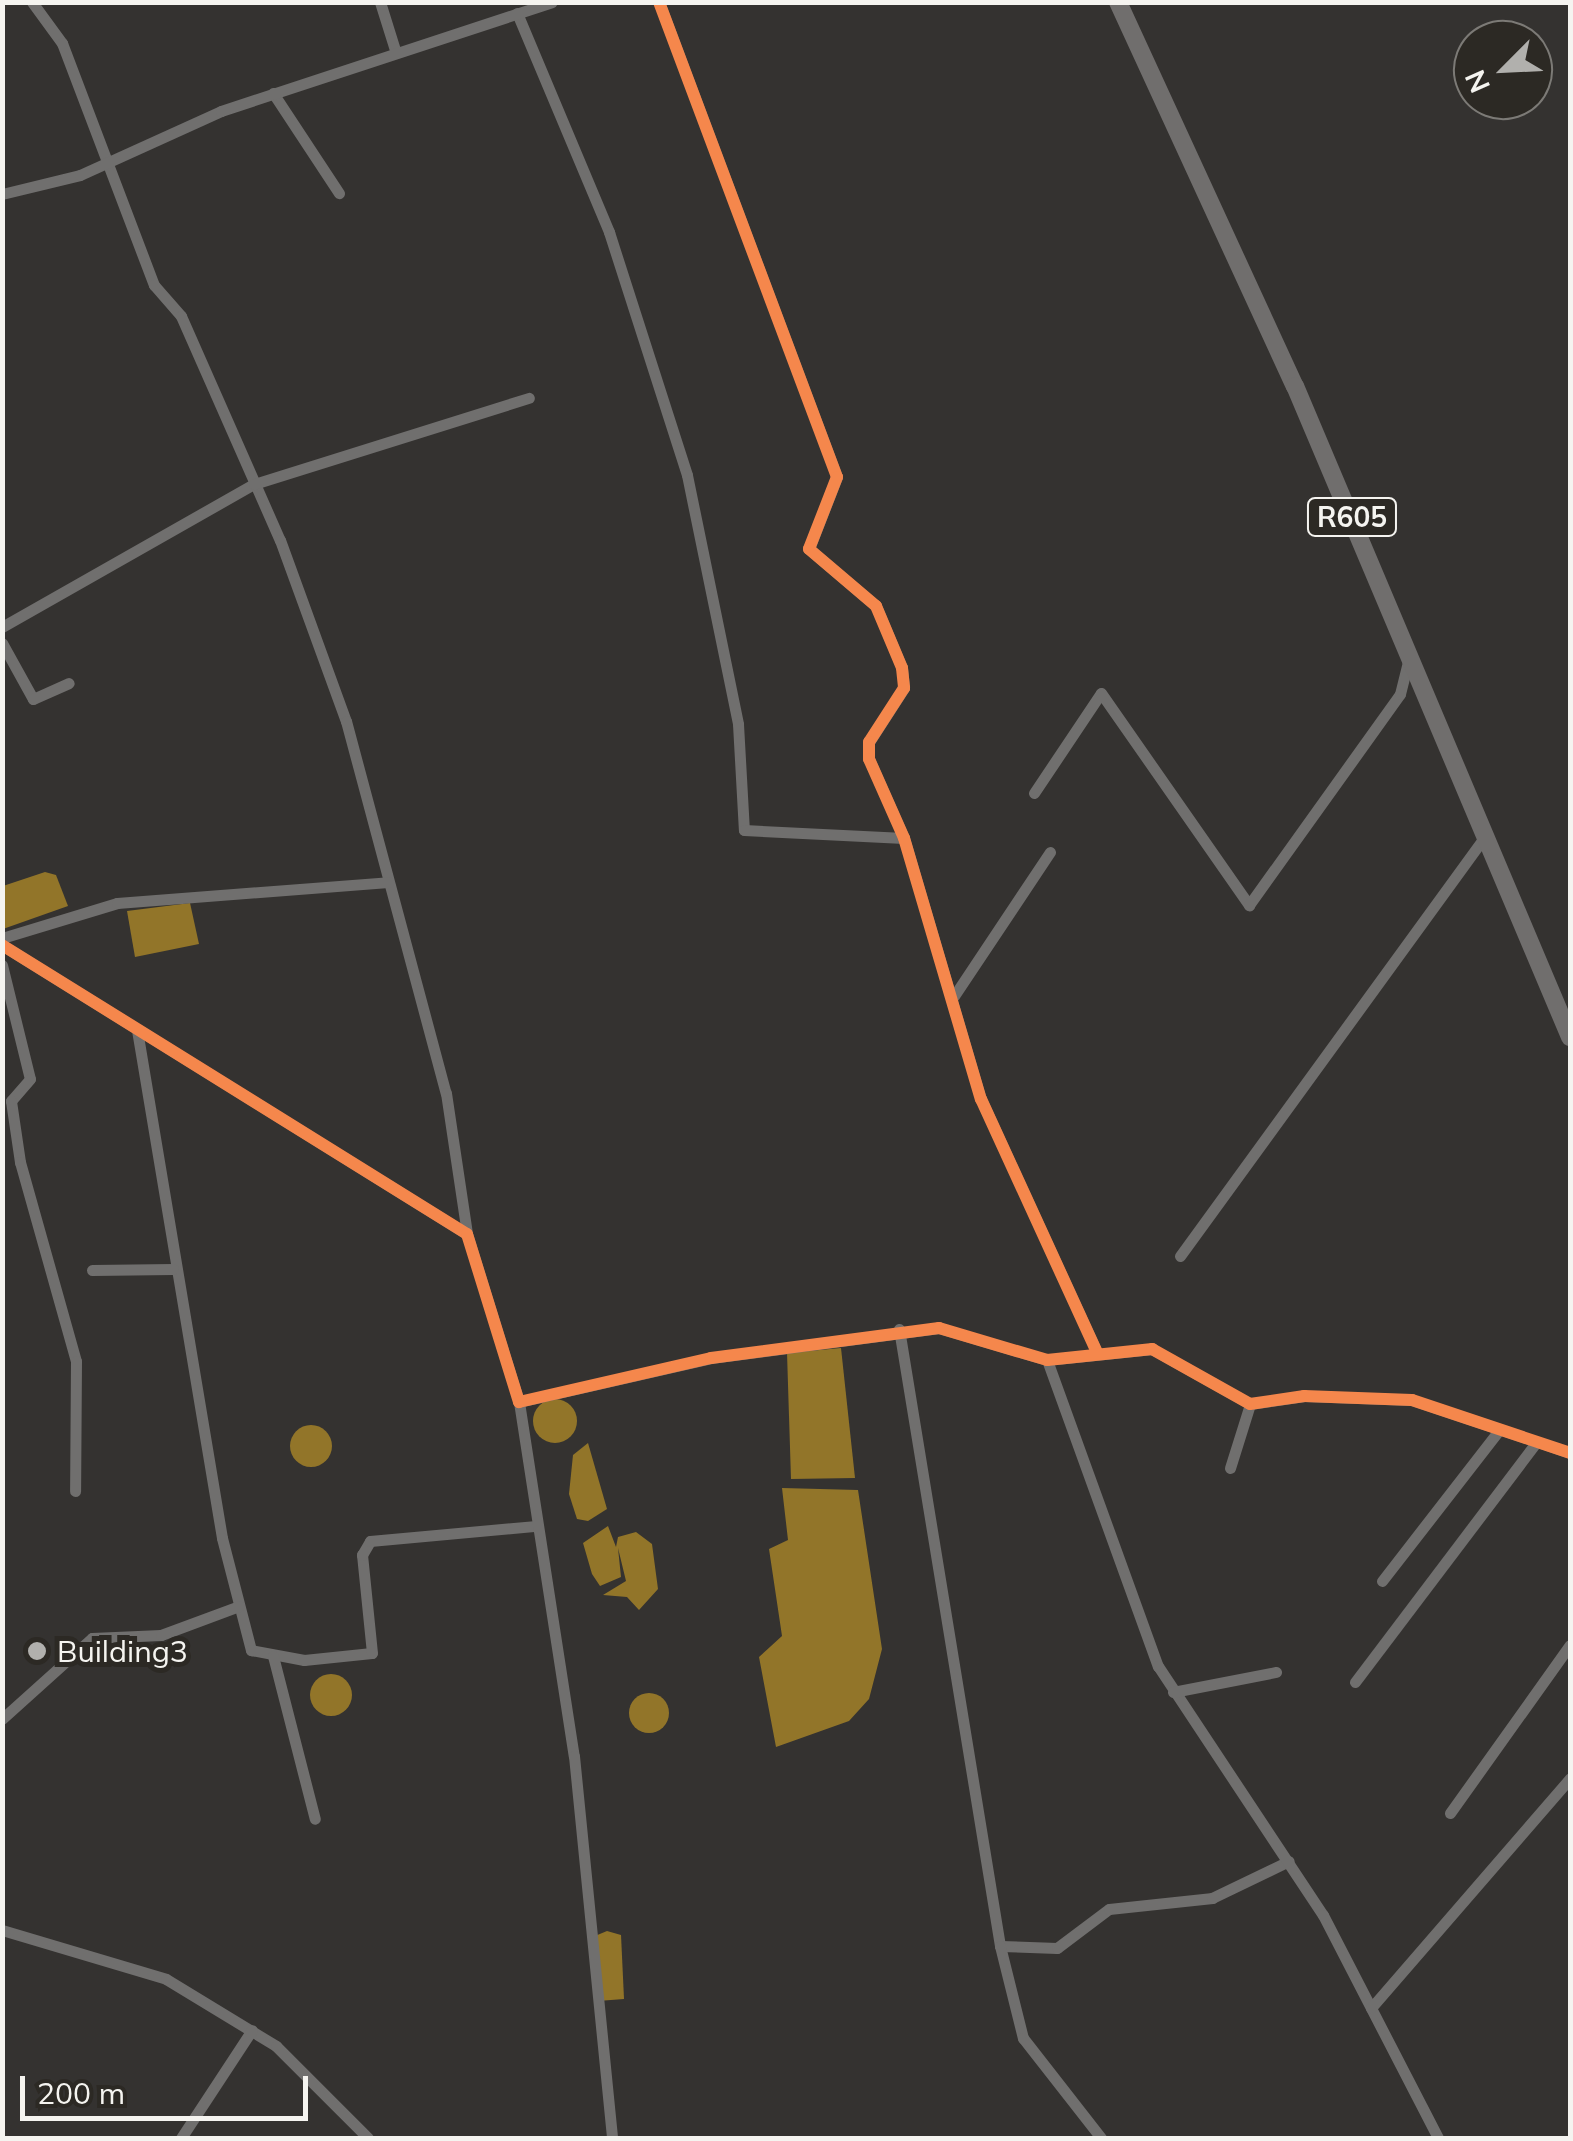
<!DOCTYPE html>
<html>
<head>
<meta charset="utf-8">
<style>
	body { margin:0 }
	#map { position:relative; width:1573px; height:2141px; overflow:hidden; background:#343230; font-family:Mulish,sans-serif }
	div>[style] { position:absolute }
	[style*='--x'] { left:calc(var(--x)*1px); top:calc(var(--y)*1px); width:calc(var(--w)*1px); rotate:calc(var(--a)*1deg) }
	.water>* { inset:0; background:#927529 }
	.round { border-radius:50% }
	.minor>* { height:11px; margin:-5.5px; padding:0 5.5px; transform-origin:5.5px; border-radius:5.5px; background:#706f6e }
	.primary>* { height:18px; margin:-9px; padding:0 9px; transform-origin:9px; border-radius:9px; background:#706e6d }
	.cycleway>* { height:12px; margin:-6px; padding:0 6px; transform-origin:6px; border-radius:6px; background:#f5874c }
	.dots>* { width:28px; height:28px; translate:-50% -50%; box-sizing:border-box; border:5px solid #2c2924; border-radius:50% }
	span { translate:-50% -50%; white-space:nowrap; text-align:center; line-height:1.15; -webkit-text-stroke:10px #2c2924; paint-order:stroke }
	.shield-label span { padding:2px 8px; background:#2c2924; border:2px solid; border-radius:8px; -webkit-text-stroke-width:0 }
	.shield-label { font-size:28px; color:#f5f4f0; font-weight:700 }
	.poi-label { font-size:30px; color:#f5f4f0 }
	.left { translate:0 -50%; text-align:left }
	.frame { position:absolute; inset:0; border:5px solid #f5f4f0; pointer-events:none }
	.north { position:absolute; left:1453px; top:20px; width:100px; height:100px; box-sizing:border-box; background:#2c2924; border:2px solid #7c7a76; border-radius:50%; rotate:246deg; font-size:28px; font-weight:700; line-height:40px; text-align:center; color:#f5f4f0 }
	.north::after { content:''; display:block; margin:auto; width:35px; height:45px; background:#b1b0ad; clip-path:polygon(50% 0,100% 100%,50% 72%,0 100%) }
	.scale { position:absolute; left:20px; top:2076px; width:288px; height:45px; box-sizing:border-box; border:5px solid #f5f4f0; border-top:0; padding-left:12px; font-size:30px; line-height:35px; white-space:nowrap; color:#f5f4f0; -webkit-text-stroke:8px #2c2924; paint-order:stroke }
</style>
</head>
<body>
<div id="map">
	<div class="water">
		<div style="clip-path:polygon(45px 872px,56px 875px,68px 906px,3px 929px,3px 886px)"></div>
		<div style="clip-path:polygon(190px 903px,199px 944px,135px 957px,127px 911px)"></div>
		<div style="clip-path:polygon(841px 1348px,855px 1478px,791px 1479px,787px 1353px)"></div>
		<div class="round" style="left:533px;top:1399px;width:44px;height:44px"></div>
		<div class="round" style="left:290px;top:1425px;width:42px;height:42px"></div>
		<div style="clip-path:polygon(588px 1443px,607px 1509px,588px 1521px,577px 1519px,569px 1494px,573px 1455px)"></div>
		<div style="clip-path:polygon(782px 1488px,858px 1490px,882px 1649px,869px 1699px,849px 1721px,776px 1747px,759px 1657px,782px 1636px,769px 1549px,788px 1540px)"></div>
		<div style="clip-path:polygon(608px 1526px,616px 1547px,618px 1537px,636px 1532px,652px 1544px,658px 1589px,639px 1610px,627px 1597px,603px 1595px,626px 1581px,618px 1548px,621px 1577px,600px 1586px,592px 1574px,583px 1543px)"></div>
		<div class="round" style="left:310px;top:1674px;width:42px;height:42px"></div>
		<div class="round" style="left:629px;top:1693px;width:40px;height:40px"></div>
		<div style="clip-path:polygon(607px 1931px,621px 1935px,624px 1999px,598px 2001px,595px 1936px)"></div>
	</div>
	<div class="minor">
		<div style="--x:32;--y:2;--w:51;--a:53.8"></div>
		<div style="--x:62;--y:43;--w:259;--a:69.2"></div>
		<div style="--x:154;--y:285;--w:41;--a:48.9"></div>
		<div style="--x:181;--y:316;--w:245;--a:66.2"></div>
		<div style="--x:280;--y:540;--w:193;--a:70"></div>
		<div style="--x:346;--y:721;--w:385;--a:75"></div>
		<div style="--x:446;--y:1093;--w:143;--a:81.5"></div>
		<div style="--x:380;--y:2;--w:53;--a:72.6"></div>
		<div style="--x:659;--y:2;--w:507;--a:69.46"></div>
		<div style="--x:837;--y:477;--w:77;--a:111.3"></div>
		<div style="--x:809;--y:549;--w:88;--a:40.4"></div>
		<div style="--x:876;--y:606;--w:67;--a:67.2"></div>
		<div style="--x:902;--y:668;--w:20;--a:84"></div>
		<div style="--x:904;--y:688;--w:64;--a:122.9"></div>
		<div style="--x:869;--y:742;--w:17;--a:90"></div>
		<div style="--x:869;--y:759;--w:86;--a:66.1"></div>
		<div style="--x:904;--y:838;--w:272;--a:73.6"></div>
		<div style="--x:981;--y:1099;--w:278;--a:65.4"></div>
		<div style="--x:517;--y:13;--w:238;--a:67.2"></div>
		<div style="--x:609;--y:232;--w:255;--a:72.2"></div>
		<div style="--x:687;--y:475;--w:254;--a:78.4"></div>
		<div style="--x:738;--y:724;--w:106;--a:86.8"></div>
		<div style="--x:744;--y:830;--w:160;--a:2.9"></div>
		<div style="--x:273;--y:93;--w:120;--a:56.6"></div>
		<div style="--x:2;--y:194;--w:80;--a:-13.7"></div>
		<div style="--x:80;--y:175;--w:155;--a:-24.4"></div>
		<div style="--x:221;--y:111;--w:348;--a:-18.2"></div>
		<div style="--x:2;--y:627;--w:290;--a:-29.6"></div>
		<div style="--x:254;--y:484;--w:288;--a:-17.4"></div>
		<div style="--x:2;--y:643;--w:64;--a:61"></div>
		<div style="--x:33;--y:699;--w:39;--a:-24"></div>
		<div style="--x:1034;--y:793;--w:120;--a:-56.2"></div>
		<div style="--x:1101;--y:693;--w:259;--a:55.1"></div>
		<div style="--x:1249;--y:905;--w:259;--a:-54.4"></div>
		<div style="--x:1400;--y:694;--w:32;--a:-76"></div>
		<div style="--x:2;--y:938;--w:120;--a:-16.9"></div>
		<div style="--x:117;--y:903;--w:272;--a:-4.4"></div>
		<div style="--x:2;--y:945;--w:547;--a:31.86"></div>
		<div style="--x:467;--y:1234;--w:176;--a:72.8"></div>
		<div style="--x:519;--y:1402;--w:197;--a:-12.9"></div>
		<div style="--x:711;--y:1358;--w:230;--a:-7.5"></div>
		<div style="--x:939;--y:1328;--w:113;--a:16.5"></div>
		<div style="--x:1047;--y:1360;--w:106;--a:-6"></div>
		<div style="--x:1152;--y:1349;--w:112;--a:29.3"></div>
		<div style="--x:1250;--y:1404;--w:55;--a:-8.4"></div>
		<div style="--x:1304;--y:1396;--w:108;--a:2.1"></div>
		<div style="--x:1412;--y:1400;--w:167;--a:18.5"></div>
		<div style="--x:2;--y:965;--w:117;--a:76.2"></div>
		<div style="--x:30;--y:1079;--w:29;--a:131"></div>
		<div style="--x:11;--y:1101;--w:62;--a:81.6"></div>
		<div style="--x:20;--y:1162;--w:207;--a:74.3"></div>
		<div style="--x:76;--y:1361;--w:130;--a:90.4"></div>
		<div style="--x:954;--y:996;--w:173;--a:-56.3"></div>
		<div style="--x:137;--y:1030;--w:515;--a:80.5"></div>
		<div style="--x:222;--y:1538;--w:116;--a:75.5"></div>
		<div style="--x:251;--y:1650;--w:54;--a:10.7"></div>
		<div style="--x:304;--y:1660;--w:68;--a:-5.9"></div>
		<div style="--x:372;--y:1653;--w:99;--a:-95.8"></div>
		<div style="--x:362;--y:1555;--w:16;--a:-60"></div>
		<div style="--x:370;--y:1541;--w:167;--a:-5.2"></div>
		<div style="--x:1180;--y:1256;--w:520;--a:-53.99"></div>
		<div style="--x:92;--y:1270;--w:81;--a:-0.7"></div>
		<div style="--x:899;--y:1329;--w:625;--a:80.7"></div>
		<div style="--x:1000;--y:1946;--w:57;--a:2"></div>
		<div style="--x:1057;--y:1948;--w:65;--a:-36.9"></div>
		<div style="--x:1109;--y:1909;--w:104;--a:-6.1"></div>
		<div style="--x:1212;--y:1898;--w:85;--a:-25.7"></div>
		<div style="--x:1047;--y:1360;--w:326;--a:70.1"></div>
		<div style="--x:1158;--y:1666;--w:299;--a:56.5"></div>
		<div style="--x:1323;--y:1915;--w:251;--a:62.7"></div>
		<div style="--x:519;--y:1402;--w:358;--a:81.2"></div>
		<div style="--x:574;--y:1756;--w:384;--a:84.3"></div>
		<div style="--x:1230;--y:1468;--w:67;--a:-72.6"></div>
		<div style="--x:1382;--y:1581;--w:192;--a:-52.2"></div>
		<div style="--x:273;--y:1656;--w:168;--a:75.6"></div>
		<div style="--x:1355;--y:1682;--w:300;--a:-52.9"></div>
		<div style="--x:1173;--y:1692;--w:105;--a:-11"></div>
		<div style="--x:2;--y:1719;--w:121;--a:-42"></div>
		<div style="--x:92;--y:1638;--w:69;--a:-2.5"></div>
		<div style="--x:161;--y:1635;--w:83;--a:-20.4"></div>
		<div style="--x:1450;--y:1813;--w:206;--a:-54.5"></div>
		<div style="--x:2;--y:1930;--w:171;--a:16.6"></div>
		<div style="--x:166;--y:1979;--w:129;--a:31.3"></div>
		<div style="--x:276;--y:2046;--w:130;--a:45"></div>
		<div style="--x:1000;--y:1946;--w:95;--a:76"></div>
		<div style="--x:1023;--y:2038;--w:127;--a:52"></div>
		<div style="--x:1371;--y:2008;--w:304;--a:-49.1"></div>
		<div style="--x:181;--y:2138;--w:129;--a:-56.7"></div>
	</div>
	<div class="primary">
		<div style="--x:1118;--y:2;--w:423;--a:65.3"></div>
		<div style="--x:1295;--y:386;--w:707;--a:67.1"></div>
	</div>
	<div class="cycleway">
		<div style="--x:659;--y:2;--w:507;--a:69.46"></div>
		<div style="--x:837;--y:477;--w:77;--a:111.3"></div>
		<div style="--x:809;--y:549;--w:88;--a:40.4"></div>
		<div style="--x:876;--y:606;--w:67;--a:67.2"></div>
		<div style="--x:902;--y:668;--w:20;--a:84"></div>
		<div style="--x:904;--y:688;--w:64;--a:122.9"></div>
		<div style="--x:869;--y:742;--w:17;--a:90"></div>
		<div style="--x:869;--y:759;--w:86;--a:66.1"></div>
		<div style="--x:904;--y:838;--w:272;--a:73.6"></div>
		<div style="--x:981;--y:1099;--w:278;--a:65.4"></div>
		<div style="--x:2;--y:945;--w:547;--a:31.86"></div>
		<div style="--x:467;--y:1234;--w:176;--a:72.8"></div>
		<div style="--x:519;--y:1402;--w:197;--a:-12.9"></div>
		<div style="--x:711;--y:1358;--w:230;--a:-7.5"></div>
		<div style="--x:939;--y:1328;--w:113;--a:16.5"></div>
		<div style="--x:1047;--y:1360;--w:106;--a:-6"></div>
		<div style="--x:1152;--y:1349;--w:112;--a:29.3"></div>
		<div style="--x:1250;--y:1404;--w:55;--a:-8.4"></div>
		<div style="--x:1304;--y:1396;--w:108;--a:2.1"></div>
		<div style="--x:1412;--y:1400;--w:167;--a:18.5"></div>
	</div>
	<div class="dots">
		<div style="left:37px;top:1651px;background:#b1b0ad"></div>
	</div>
	<div class="shield-label">
		<span style="left:1352px;top:517px">R605</span>
	</div>
	<div class="poi-label">
		<span class="left" style="left:57px;top:1651px">Building3</span>
	</div>
	<div class="frame"></div>
	<div class="north">N</div>
	<div class="scale">200 m</div>
</div>
</body>
</html>
